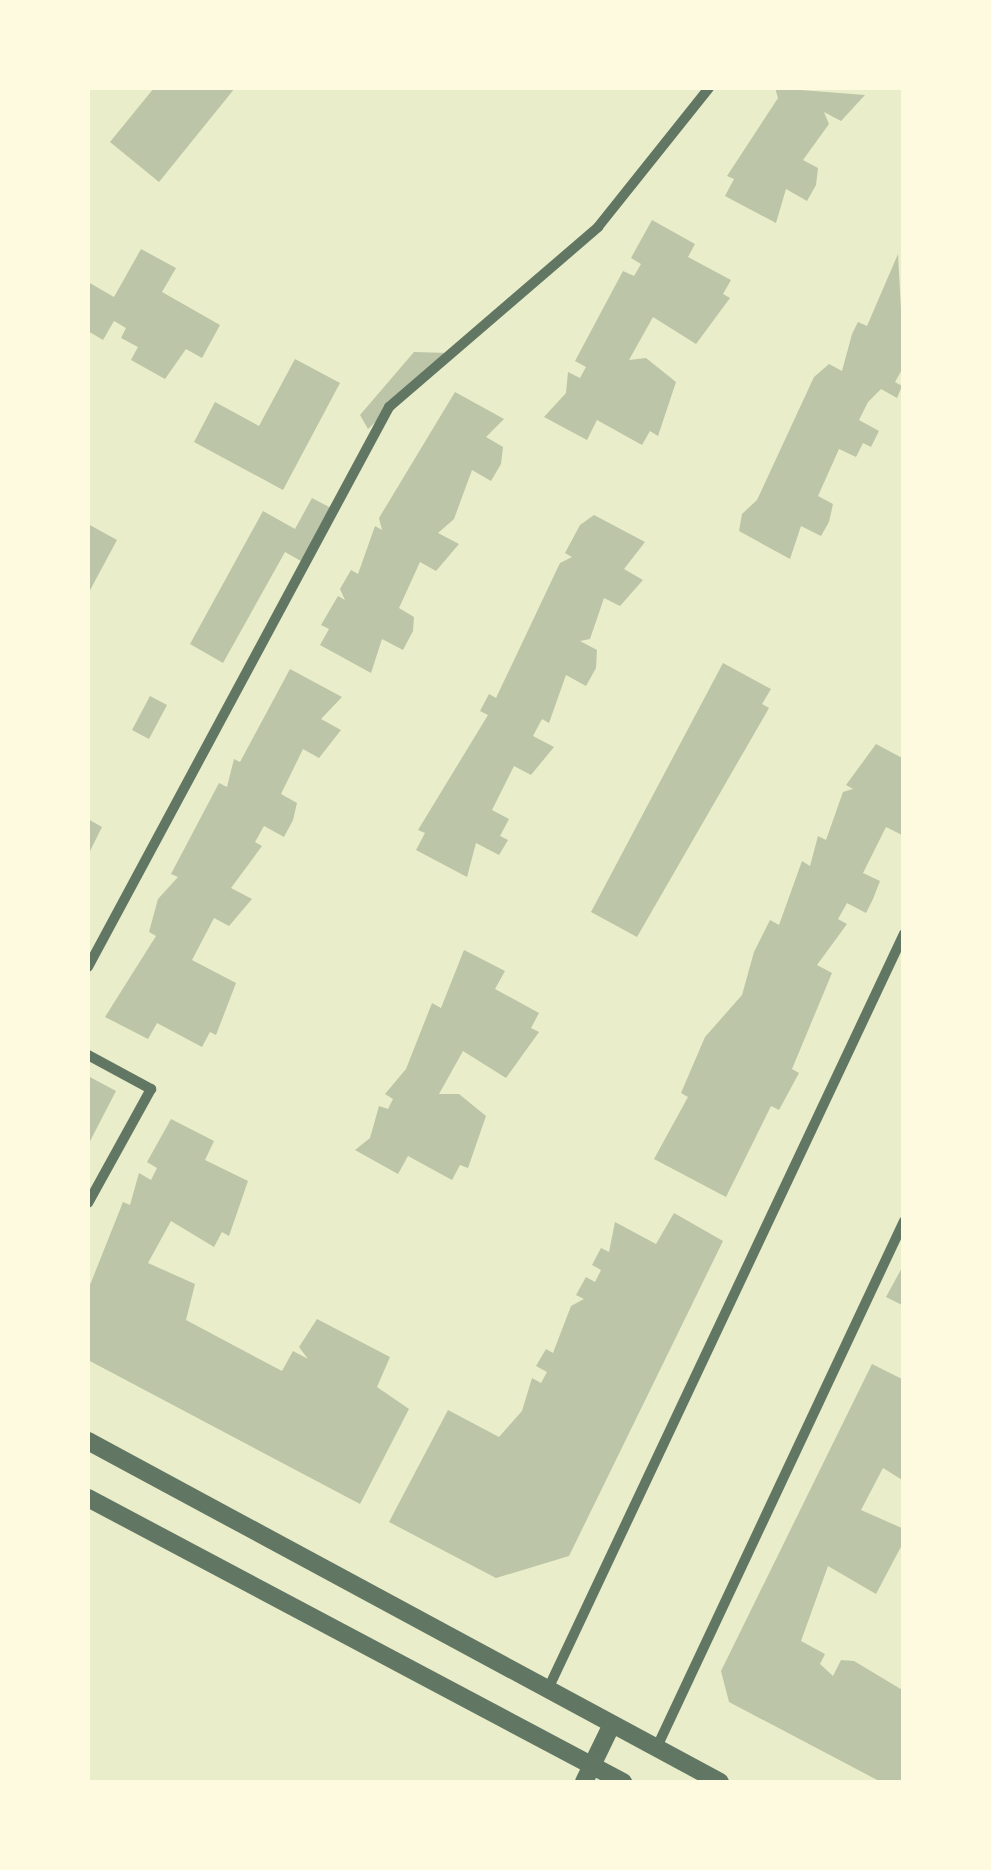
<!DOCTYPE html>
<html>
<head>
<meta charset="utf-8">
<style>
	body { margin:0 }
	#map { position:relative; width:991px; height:1870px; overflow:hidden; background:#e9edc9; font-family:"Fira Sans",sans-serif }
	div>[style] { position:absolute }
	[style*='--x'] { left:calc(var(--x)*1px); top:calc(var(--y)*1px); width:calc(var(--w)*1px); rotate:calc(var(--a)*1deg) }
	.building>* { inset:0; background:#bcc5a7 }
	.minor>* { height:10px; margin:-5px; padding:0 5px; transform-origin:5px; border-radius:5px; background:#617663 }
	.tertiary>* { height:18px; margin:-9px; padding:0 9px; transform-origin:9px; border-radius:9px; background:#617663 }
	span { translate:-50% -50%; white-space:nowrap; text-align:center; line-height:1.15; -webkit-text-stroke:10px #fefae0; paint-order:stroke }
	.frame { position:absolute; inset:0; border:90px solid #fefae0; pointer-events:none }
</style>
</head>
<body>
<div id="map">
	<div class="building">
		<div style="clip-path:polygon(154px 88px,235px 88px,159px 182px,110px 142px)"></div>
		<div style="clip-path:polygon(775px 88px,865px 95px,841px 121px,824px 112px,829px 124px,803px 160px,818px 168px,816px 185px,807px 201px,786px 189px,776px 223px,725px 196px,734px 179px,727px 176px,778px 98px)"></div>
		<div style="clip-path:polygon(652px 220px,695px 244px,688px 257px,731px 280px,723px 294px,730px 298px,696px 344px,653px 317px,629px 360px,646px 358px,676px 382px,658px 436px,650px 431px,642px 445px,597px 420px,587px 440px,544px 417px,566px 393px,568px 372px,580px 378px,586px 367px,575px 361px,623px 271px,634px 276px,641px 264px,631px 258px)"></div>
		<div style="clip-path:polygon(141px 249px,176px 268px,162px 292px,220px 325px,202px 358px,186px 349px,165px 379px,131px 360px,138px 347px,121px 338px,126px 328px,114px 321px,103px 340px,88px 331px,88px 282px,114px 297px)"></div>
		<div style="clip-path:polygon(898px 254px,904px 366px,895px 382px,902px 386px,897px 398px,881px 389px,868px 402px,859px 420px,879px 431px,871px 447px,863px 443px,856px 457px,839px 449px,818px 496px,833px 504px,829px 522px,821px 536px,801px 526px,790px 559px,739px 531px,742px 514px,757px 500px,814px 377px,829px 364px,842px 371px,852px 334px,858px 322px,867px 326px)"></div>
		<div style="clip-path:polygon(414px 352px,449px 353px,368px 429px,360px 415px)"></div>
		<div style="clip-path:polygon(295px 359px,340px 383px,283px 490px,194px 442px,215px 402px,259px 426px)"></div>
		<div style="clip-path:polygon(455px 392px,504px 419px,486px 437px,503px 447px,501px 464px,491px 481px,472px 470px,454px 519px,438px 533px,459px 544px,436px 571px,420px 562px,399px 608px,414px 617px,413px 631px,403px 650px,382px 639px,371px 673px,320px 645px,329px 629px,321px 625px,338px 596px,345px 600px,340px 589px,351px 570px,358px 574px,375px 526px,382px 530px,379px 518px)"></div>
		<div style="clip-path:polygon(312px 498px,331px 508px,301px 561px,285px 552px,223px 663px,190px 644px,263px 511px,295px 529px)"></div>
		<div style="clip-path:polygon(594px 515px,645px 542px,624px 569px,643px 580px,620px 606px,604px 598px,590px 639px,580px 641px,597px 650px,596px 668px,586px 686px,566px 675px,549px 723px,542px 719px,533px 736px,554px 747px,531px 775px,514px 766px,492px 810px,509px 819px,500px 836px,508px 840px,499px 855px,476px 843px,467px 877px,416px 850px,425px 833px,418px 830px,488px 715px,480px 711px,489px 694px,496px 698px,560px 563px,572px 557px,565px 553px,580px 525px)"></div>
		<div style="clip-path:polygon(88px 524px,117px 540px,88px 594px)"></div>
		<div style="clip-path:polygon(723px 663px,771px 689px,762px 704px,769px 708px,637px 937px,591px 912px)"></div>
		<div style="clip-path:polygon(290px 669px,342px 697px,321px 719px,341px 730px,319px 758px,303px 749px,281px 794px,297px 803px,293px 820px,284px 837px,264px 826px,255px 842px,262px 846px,231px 888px,252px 899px,229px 926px,214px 918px,192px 960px,236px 983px,216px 1035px,210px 1032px,202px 1047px,157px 1023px,148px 1039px,105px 1017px,156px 936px,149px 932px,158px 899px,178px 877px,171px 874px,219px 783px,227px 787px,234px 759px,240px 762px)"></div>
		<div style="clip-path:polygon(150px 696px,167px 705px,149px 739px,132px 730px)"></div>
		<div style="clip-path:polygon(876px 744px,904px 759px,904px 836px,886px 827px,863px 873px,880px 881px,873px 899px,866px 913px,847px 903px,838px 919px,847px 924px,817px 965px,832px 973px,792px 1069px,799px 1073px,779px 1110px,771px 1106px,726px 1197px,654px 1159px,688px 1097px,681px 1093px,705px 1037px,742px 995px,754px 952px,770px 920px,779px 925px,802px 861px,810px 866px,818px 836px,826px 840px,843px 792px,853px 789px,846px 785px)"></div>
		<div style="clip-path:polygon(88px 819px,102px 827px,88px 855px)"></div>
		<div style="clip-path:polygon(464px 950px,505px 971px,495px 989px,539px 1013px,531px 1028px,539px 1032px,506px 1078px,463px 1051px,439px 1094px,459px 1094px,486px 1116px,468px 1168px,460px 1165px,452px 1180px,408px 1156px,398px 1174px,355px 1150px,370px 1138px,379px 1106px,388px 1109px,393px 1099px,385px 1094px,406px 1069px,432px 1003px,441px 1008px)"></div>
		<div style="clip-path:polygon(88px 1076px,116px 1091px,88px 1145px)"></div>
		<div style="clip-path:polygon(171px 1119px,214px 1141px,205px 1160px,248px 1181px,229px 1236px,222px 1232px,214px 1247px,171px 1221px,148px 1263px,195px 1284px,186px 1320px,282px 1371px,293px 1351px,308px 1359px,299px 1347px,317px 1319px,390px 1357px,377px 1387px,409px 1409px,360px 1504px,88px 1360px,88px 1290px,123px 1202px,130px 1205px,139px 1173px,151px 1180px,157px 1168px,147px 1162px)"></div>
		<div style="clip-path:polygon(674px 1213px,723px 1241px,569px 1556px,496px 1578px,389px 1522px,448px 1410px,499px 1437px,522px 1411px,532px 1378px,541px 1383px,547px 1372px,536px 1366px,546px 1349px,553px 1353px,571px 1306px,584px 1299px,576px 1295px,586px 1277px,595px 1282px,601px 1270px,592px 1265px,601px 1248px,609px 1252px,615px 1222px,656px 1244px)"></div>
		<div style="clip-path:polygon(904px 1264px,904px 1306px,886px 1297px)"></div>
		<div style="clip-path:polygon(872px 1364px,904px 1380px,904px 1481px,883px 1468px,861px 1510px,904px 1529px,904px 1541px,876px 1594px,828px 1566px,801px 1641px,825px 1654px,820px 1664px,833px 1676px,841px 1660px,854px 1661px,904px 1691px,904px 1782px,881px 1782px,729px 1702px,721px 1671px)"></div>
	</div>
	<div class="minor">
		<div style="--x:88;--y:967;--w:636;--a:-61.74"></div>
		<div style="--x:389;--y:407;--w:276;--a:-40.7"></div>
		<div style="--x:598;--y:227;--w:178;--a:-51.4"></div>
		<div style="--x:88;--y:1055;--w:72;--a:28.4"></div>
		<div style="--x:151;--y:1089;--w:130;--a:118.9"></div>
		<div style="--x:548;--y:1689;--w:835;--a:-64.76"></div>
		<div style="--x:656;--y:1749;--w:583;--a:-64.84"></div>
	</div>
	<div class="tertiary">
		<div style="--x:88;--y:1441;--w:718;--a:28.35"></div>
		<div style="--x:88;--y:1498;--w:606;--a:27.96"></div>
		<div style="--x:584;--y:1782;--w:64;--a:-64.2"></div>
	</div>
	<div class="frame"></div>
</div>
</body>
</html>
